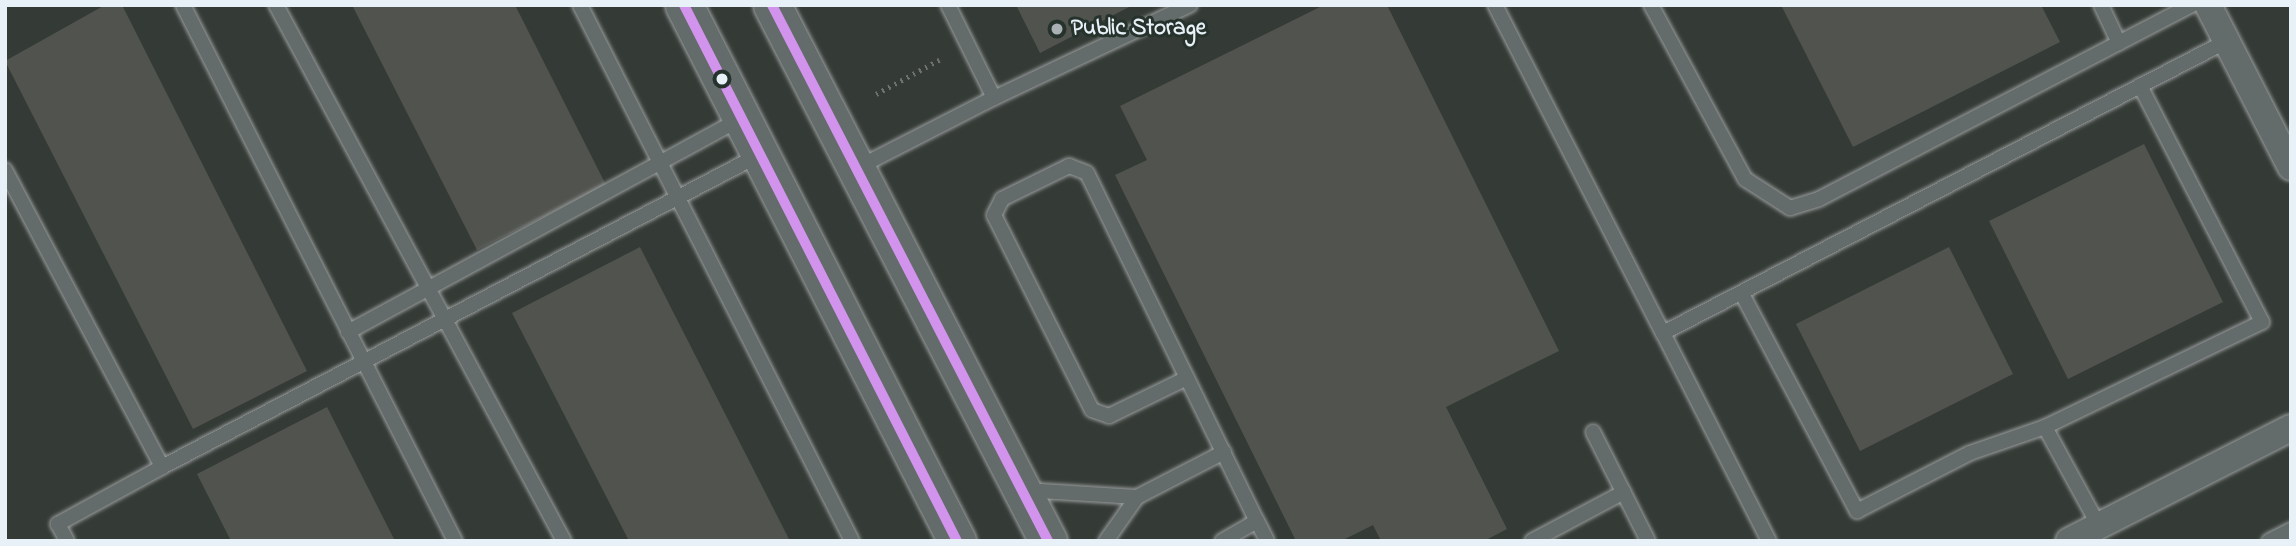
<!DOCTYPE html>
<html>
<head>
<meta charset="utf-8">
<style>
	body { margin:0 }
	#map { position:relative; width:2296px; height:546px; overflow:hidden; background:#343a35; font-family:"Indie Flower",sans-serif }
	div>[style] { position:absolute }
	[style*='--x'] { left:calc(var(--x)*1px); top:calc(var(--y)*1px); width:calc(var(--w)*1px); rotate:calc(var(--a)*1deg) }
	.building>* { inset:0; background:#51534e }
	.path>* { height:4.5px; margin-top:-2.25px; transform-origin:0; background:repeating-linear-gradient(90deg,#6e7170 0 2px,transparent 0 7px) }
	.roads { filter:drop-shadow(0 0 2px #9a9e9e) drop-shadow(0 0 2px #9a9e9e) }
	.lane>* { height:14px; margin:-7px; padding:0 7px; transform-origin:7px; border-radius:7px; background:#646b6b }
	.street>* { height:26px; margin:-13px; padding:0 13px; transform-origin:13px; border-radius:13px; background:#646b6b }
	.secondary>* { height:37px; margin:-18.5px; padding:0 18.5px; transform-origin:18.5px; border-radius:18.5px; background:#646b6b }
	.bus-1>* { height:10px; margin:-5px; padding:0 5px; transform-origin:5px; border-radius:5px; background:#d193ec }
	.dots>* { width:19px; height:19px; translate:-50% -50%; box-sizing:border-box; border:4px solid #26332d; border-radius:50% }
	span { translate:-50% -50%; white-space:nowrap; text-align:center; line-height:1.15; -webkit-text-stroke:6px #26332d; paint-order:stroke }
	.poi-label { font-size:23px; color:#e8f1f8; font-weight:700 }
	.left { translate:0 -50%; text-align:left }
	.frame { position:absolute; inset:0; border:7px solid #e8f1f8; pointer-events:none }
</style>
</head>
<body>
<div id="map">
	<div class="building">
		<div style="clip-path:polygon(105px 5px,122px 5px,307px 371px,193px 429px,5px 61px)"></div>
		<div style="clip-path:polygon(352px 5px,515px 5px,606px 185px,477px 250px)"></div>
		<div style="clip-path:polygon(1016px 5px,1133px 5px,1040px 53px)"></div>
		<div style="clip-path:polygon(1324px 5px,1387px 5px,1559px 351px,1446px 407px,1507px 529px,1484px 541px,1381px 541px,1373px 525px,1341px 541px,1296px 541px,1115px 175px,1147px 160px,1120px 106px)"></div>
		<div style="clip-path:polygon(1781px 5px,2041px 5px,2060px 42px,1853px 147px)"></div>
		<div style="clip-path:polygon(2144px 144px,2223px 302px,2068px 379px,1989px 221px)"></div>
		<div style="clip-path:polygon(640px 247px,790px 541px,629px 541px,512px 313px)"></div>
		<div style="clip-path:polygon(1949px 247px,2013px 374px,1860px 451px,1796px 324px)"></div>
		<div style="clip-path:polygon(327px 407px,395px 541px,231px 541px,197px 474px)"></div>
	</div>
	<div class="path">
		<div style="--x:876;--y:94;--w:72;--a:-28.4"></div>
	</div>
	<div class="roads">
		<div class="lane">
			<div style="--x:183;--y:5;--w:601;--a:63.09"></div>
			<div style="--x:276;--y:5;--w:608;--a:61.75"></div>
			<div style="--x:580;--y:5;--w:601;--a:63.09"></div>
			<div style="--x:1495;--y:5;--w:369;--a:62.9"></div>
			<div style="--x:1651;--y:5;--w:198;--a:61.6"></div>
			<div style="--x:1745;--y:179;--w:54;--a:32.8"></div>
			<div style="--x:1790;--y:208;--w:30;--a:-17"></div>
			<div style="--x:1819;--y:199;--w:420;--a:-27.5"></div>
			<div style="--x:2101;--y:5;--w:42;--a:64.7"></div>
			<div style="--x:994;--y:98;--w:217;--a:-25.4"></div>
			<div style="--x:857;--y:168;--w:154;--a:-27.1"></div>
			<div style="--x:994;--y:98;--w:104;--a:-116.3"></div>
			<div style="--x:5;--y:170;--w:336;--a:62.1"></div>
			<div style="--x:162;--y:467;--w:119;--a:151.3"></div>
			<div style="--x:58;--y:524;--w:19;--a:62"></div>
			<div style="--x:1742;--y:294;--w:246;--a:62.1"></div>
			<div style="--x:1857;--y:511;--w:127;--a:-27.2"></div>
			<div style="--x:1970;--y:453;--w:79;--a:-19.1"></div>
			<div style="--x:348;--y:332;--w:447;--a:-28.5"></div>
			<div style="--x:1187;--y:378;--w:87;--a:154"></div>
			<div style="--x:1109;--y:416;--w:18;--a:-161"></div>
			<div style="--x:1092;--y:410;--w:218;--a:-116.7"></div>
			<div style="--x:994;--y:215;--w:18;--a:-63"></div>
			<div style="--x:1002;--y:199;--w:75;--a:-26.2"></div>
			<div style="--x:1069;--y:166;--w:19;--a:21"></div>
			<div style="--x:1087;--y:173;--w:387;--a:64"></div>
			<div style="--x:1593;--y:432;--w:122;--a:63.2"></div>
			<div style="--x:162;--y:467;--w:674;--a:-27.59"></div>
			<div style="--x:1024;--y:490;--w:113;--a:3.5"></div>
			<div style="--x:1137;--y:497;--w:54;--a:125.2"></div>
			<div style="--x:1137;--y:497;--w:98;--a:-27.3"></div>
			<div style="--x:2099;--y:526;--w:113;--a:-118.6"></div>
			<div style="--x:2045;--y:427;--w:241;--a:-25.8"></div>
			<div style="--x:2262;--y:322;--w:266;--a:-117.3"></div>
			<div style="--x:1222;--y:541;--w:40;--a:-29.7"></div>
			<div style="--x:1257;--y:521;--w:22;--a:63"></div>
			<div style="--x:1532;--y:541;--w:104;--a:-28"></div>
			<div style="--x:1769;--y:541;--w:233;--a:-117"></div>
			<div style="--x:1663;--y:333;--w:635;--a:-27.37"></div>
			<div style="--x:2269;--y:541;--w:25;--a:-27"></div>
		</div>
		<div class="street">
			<div style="--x:2208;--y:5;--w:182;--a:62.9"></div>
			<div style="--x:2069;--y:541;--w:249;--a:-27"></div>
		</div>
		<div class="secondary">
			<div style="--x:684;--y:5;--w:602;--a:63.01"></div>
			<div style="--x:772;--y:5;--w:603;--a:62.75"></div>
		</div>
	</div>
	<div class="bus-1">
		<div style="--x:684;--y:5;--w:602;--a:63.01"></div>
		<div style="--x:772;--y:5;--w:603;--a:62.75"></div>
	</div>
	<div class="dots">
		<div style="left:1057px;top:29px;background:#a9b1b4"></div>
		<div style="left:722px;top:79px;background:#e8f1f8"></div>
	</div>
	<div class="poi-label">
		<span class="left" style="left:1071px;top:29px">Public Storage</span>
	</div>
	<div class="frame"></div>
</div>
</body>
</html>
